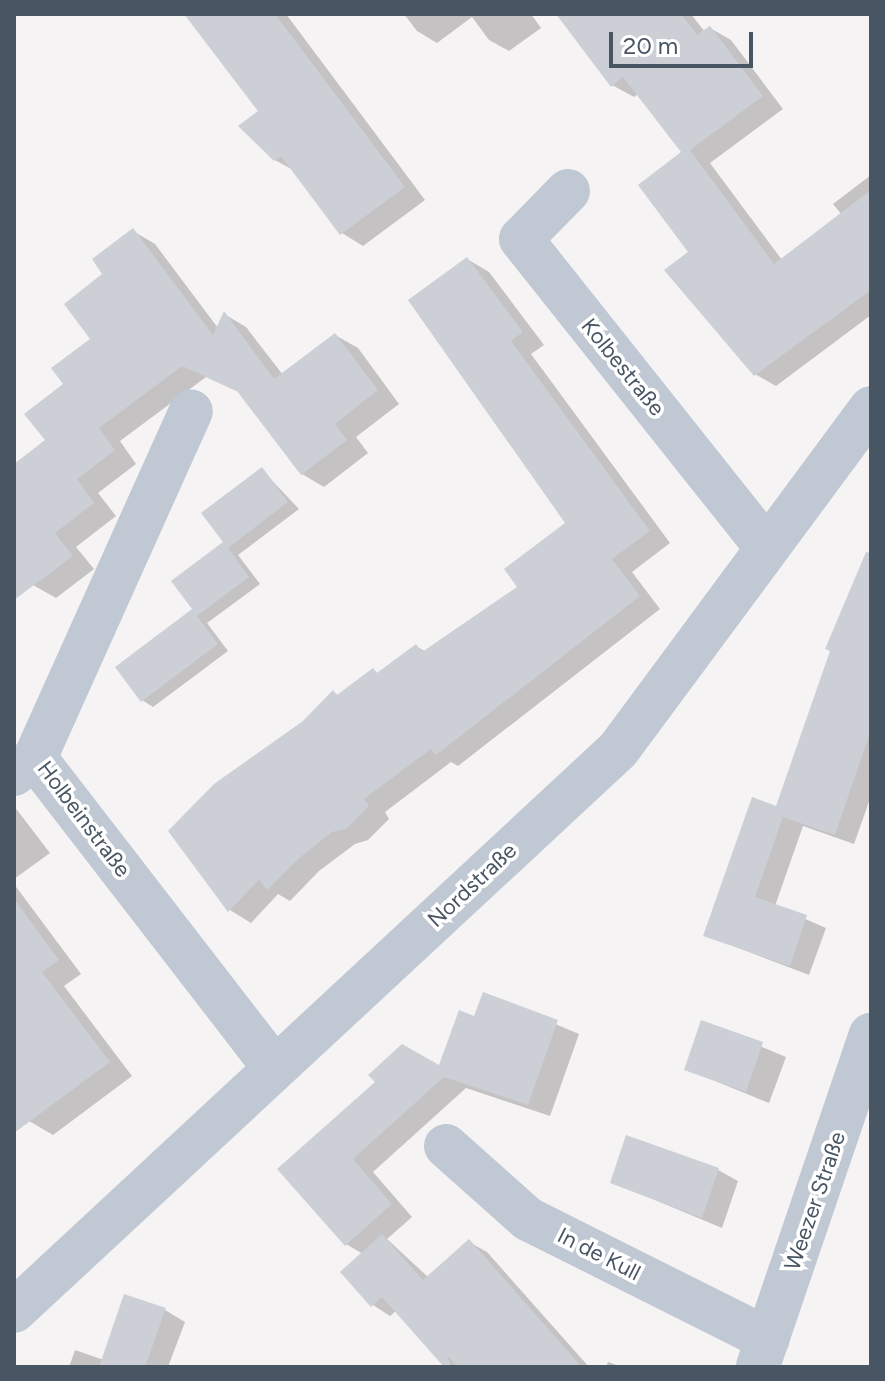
<!DOCTYPE html>
<html>
<head>
<meta charset="utf-8">
<style>
	body { margin:0 }
	#map { position:relative; width:885px; height:1381px; overflow:hidden; background:#f5f3f3; font-family:Figtree,sans-serif }
	div>[style] { position:absolute }
	[style*='--x'] { left:calc(var(--x)*1px); top:calc(var(--y)*1px); width:calc(var(--w)*1px); rotate:calc(var(--a)*1deg) }
	.shadow>* { inset:0; background:#0003 }
	.building>* { inset:0; background:#cccfd5 }
	.minor>* { height:44px; margin:-22px; padding:0 22px; transform-origin:22px; border-radius:22px; background:#c0c9d3 }
	span { translate:-50% -50%; white-space:nowrap; text-align:center; line-height:1.15; -webkit-text-stroke:7px #fff; paint-order:stroke }
	.street-label { font-size:22px; color:#485563 }
	.frame { position:absolute; inset:0; border:16px solid #485563; pointer-events:none }
	.scale { position:absolute; left:609px; top:32px; width:144px; height:36px; box-sizing:border-box; border:4px solid #485563; border-top:0; padding-left:10px; font-size:24px; line-height:28px; white-space:nowrap; color:#485563; -webkit-text-stroke:6px #fff; paint-order:stroke }
</style>
</head>
<body>
<div id="map">
	<div class="shadow">
		<div style="clip-path:polygon(216px 14px,286px 14px,425px 200px,363px 246px,342px 233px,295px 171px,275px 160px,261px 111px)"></div>
		<div style="clip-path:polygon(404px 14px,531px 14px,541px 28px,509px 51px,489px 40px,472px 17px,437px 43px,417px 31px)"></div>
		<div style="clip-path:polygon(582px 14px,691px 14px,705px 32px,710px 28px,731px 40px,783px 109px,710px 163px,782px 260px,842px 215px,833px 204px,871px 175px,871px 315px,776px 386px,755px 374px,691px 253px,684px 153px,639px 93px,634px 97px,612px 85px)"></div>
		<div style="clip-path:polygon(133px 231px,155px 244px,218px 328px,224px 314px,246px 327px,283px 375px,335px 335px,358px 348px,399px 404px,356px 437px,368px 453px,324px 487px,302px 474px,241px 393px,206px 377px,120px 441px,136px 464px,98px 493px,116px 516px,76px 547px,94px 569px,56px 598px,33px 585px,14px 560px,14px 466px,47px 441px,66px 385px,93px 340px,105px 274px)"></div>
		<div style="clip-path:polygon(467px 259px,489px 272px,544px 345px,531px 354px,670px 543px,632px 572px,660px 609px,458px 766px,451px 762px,385px 812px,389px 819px,368px 840px,355px 844px,319px 871px,290px 901px,278px 894px,251px 923px,230px 910px,170px 831px,304px 722px,333px 692px,339px 696px,373px 670px,379px 674px,416px 646px,426px 652px,520px 588px,567px 523px)"></div>
		<div style="clip-path:polygon(262px 470px,299px 509px,238px 555px,260px 584px,207px 623px,228px 651px,153px 707px,142px 700px,195px 610px)"></div>
		<div style="clip-path:polygon(871px 566px,871px 796px,854px 844px,803px 826px,775px 906px,826px 928px,809px 975px,705px 935px,777px 808px)"></div>
		<div style="clip-path:polygon(14px 806px,50px 853px,14px 879px)"></div>
		<div style="clip-path:polygon(14px 884px,81px 974px,64px 986px,132px 1076px,53px 1135px,29px 1121px,14px 1101px)"></div>
		<div style="clip-path:polygon(484px 994px,579px 1034px,550px 1116px,466px 1088px,373px 1172px,412px 1217px,387px 1239px,429px 1278px,469px 1242px,487px 1252px,589px 1367px,447px 1367px,397px 1310px,390px 1316px,373px 1305px,363px 1254px,346px 1244px,280px 1169px,440px 1068px,475px 1018px)"></div>
		<div style="clip-path:polygon(702px 1022px,786px 1057px,769px 1103px,686px 1069px)"></div>
		<div style="clip-path:polygon(718px 1170px,738px 1181px,722px 1228px,612px 1182px)"></div>
		<div style="clip-path:polygon(165px 1310px,185px 1322px,168px 1367px,69px 1367px,75px 1350px,104px 1360px)"></div>
		<div style="clip-path:polygon(608px 1362px,622px 1367px,606px 1367px)"></div>
	</div>
	<div class="building">
		<div style="clip-path:polygon(184px 14px,275px 14px,405px 187px,340px 235px,281px 156px,274px 161px,238px 126px,258px 111px)"></div>
		<div style="clip-path:polygon(556px 14px,681px 14px,697px 35px,710px 26px,763px 96px,690px 150px,774px 264px,871px 190px,871px 290px,754px 376px,664px 270px,688px 252px,638px 185px,681px 152px,623px 77px,611px 87px)"></div>
		<div style="clip-path:polygon(133px 228px,213px 335px,224px 311px,274px 379px,335px 333px,378px 390px,335px 424px,347px 440px,301px 475px,237px 391px,182px 366px,99px 428px,115px 450px,77px 479px,94px 503px,55px 533px,73px 556px,14px 600px,14px 464px,45px 440px,24px 414px,63px 384px,51px 368px,90px 339px,64px 304px,102px 274px,92px 259px)"></div>
		<div style="clip-path:polygon(467px 257px,523px 332px,511px 341px,650px 531px,612px 559px,640px 596px,436px 755px,431px 749px,364px 799px,369px 806px,346px 829px,332px 832px,298px 859px,267px 890px,259px 880px,228px 912px,168px 831px,214px 784px,303px 721px,333px 690px,337px 695px,373px 668px,377px 673px,416px 644px,422px 652px,517px 587px,504px 569px,565px 523px,408px 300px)"></div>
		<div style="clip-path:polygon(262px 467px,288px 502px,228px 548px,249px 577px,197px 616px,218px 644px,141px 702px,115px 667px,192px 609px,171px 581px,223px 542px,201px 513px)"></div>
		<div style="clip-path:polygon(866px 552px,871px 553px,871px 730px,835px 835px,783px 817px,755px 897px,807px 915px,790px 966px,703px 936px,752px 797px,776px 806px,830px 651px,825px 649px)"></div>
		<div style="clip-path:polygon(14px 899px,59px 960px,42px 972px,110px 1062px,14px 1133px)"></div>
		<div style="clip-path:polygon(483px 992px,558px 1020px,528px 1105px,444px 1077px,353px 1159px,392px 1204px,345px 1246px,277px 1169px,375px 1082px,368px 1075px,402px 1044px,439px 1065px,459px 1010px,474px 1016px)"></div>
		<div style="clip-path:polygon(701px 1020px,763px 1042px,746px 1092px,684px 1070px)"></div>
		<div style="clip-path:polygon(626px 1135px,719px 1168px,702px 1218px,610px 1183px)"></div>
		<div style="clip-path:polygon(382px 1234px,423px 1280px,469px 1239px,582px 1367px,458px 1367px,447px 1355px,451px 1367px,444px 1367px,382px 1297px,371px 1307px,340px 1272px)"></div>
		<div style="clip-path:polygon(124px 1294px,166px 1308px,145px 1367px,99px 1367px)"></div>
	</div>
	<div class="minor">
		<div style="--x:568;--y:191;--w:67;--a:134.4"></div>
		<div style="--x:521;--y:239;--w:395;--a:51.5"></div>
		<div style="--x:35;--y:758;--w:392;--a:52.3"></div>
		<div style="--x:14;--y:774;--w:26;--a:-37"></div>
		<div style="--x:35;--y:758;--w:380;--a:-65.8"></div>
		<div style="--x:446;--y:1146;--w:110;--a:41.7"></div>
		<div style="--x:528;--y:1219;--w:268;--a:26.6"></div>
		<div style="--x:14;--y:1311;--w:824;--a:-42.89"></div>
		<div style="--x:618;--y:750;--w:425;--a:-53.5"></div>
		<div style="--x:758;--y:1366;--w:350;--a:-71.2"></div>
	</div>
	<div class="street-label">
		<span style="left:623px;top:367px;rotate:51deg">Kolbestraße</span>
		<span style="left:84px;top:819px;rotate:53deg">Holbeinstraße</span>
		<span style="left:472px;top:885px;rotate:-43deg">Nordstraße</span>
		<span style="left:815px;top:1201px;rotate:-71deg">Weezer Straße</span>
		<span style="left:599px;top:1254px;rotate:27deg">In de Kull</span>
	</div>
	<div class="frame"></div>
	<div class="scale">20 m</div>
</div>
</body>
</html>
